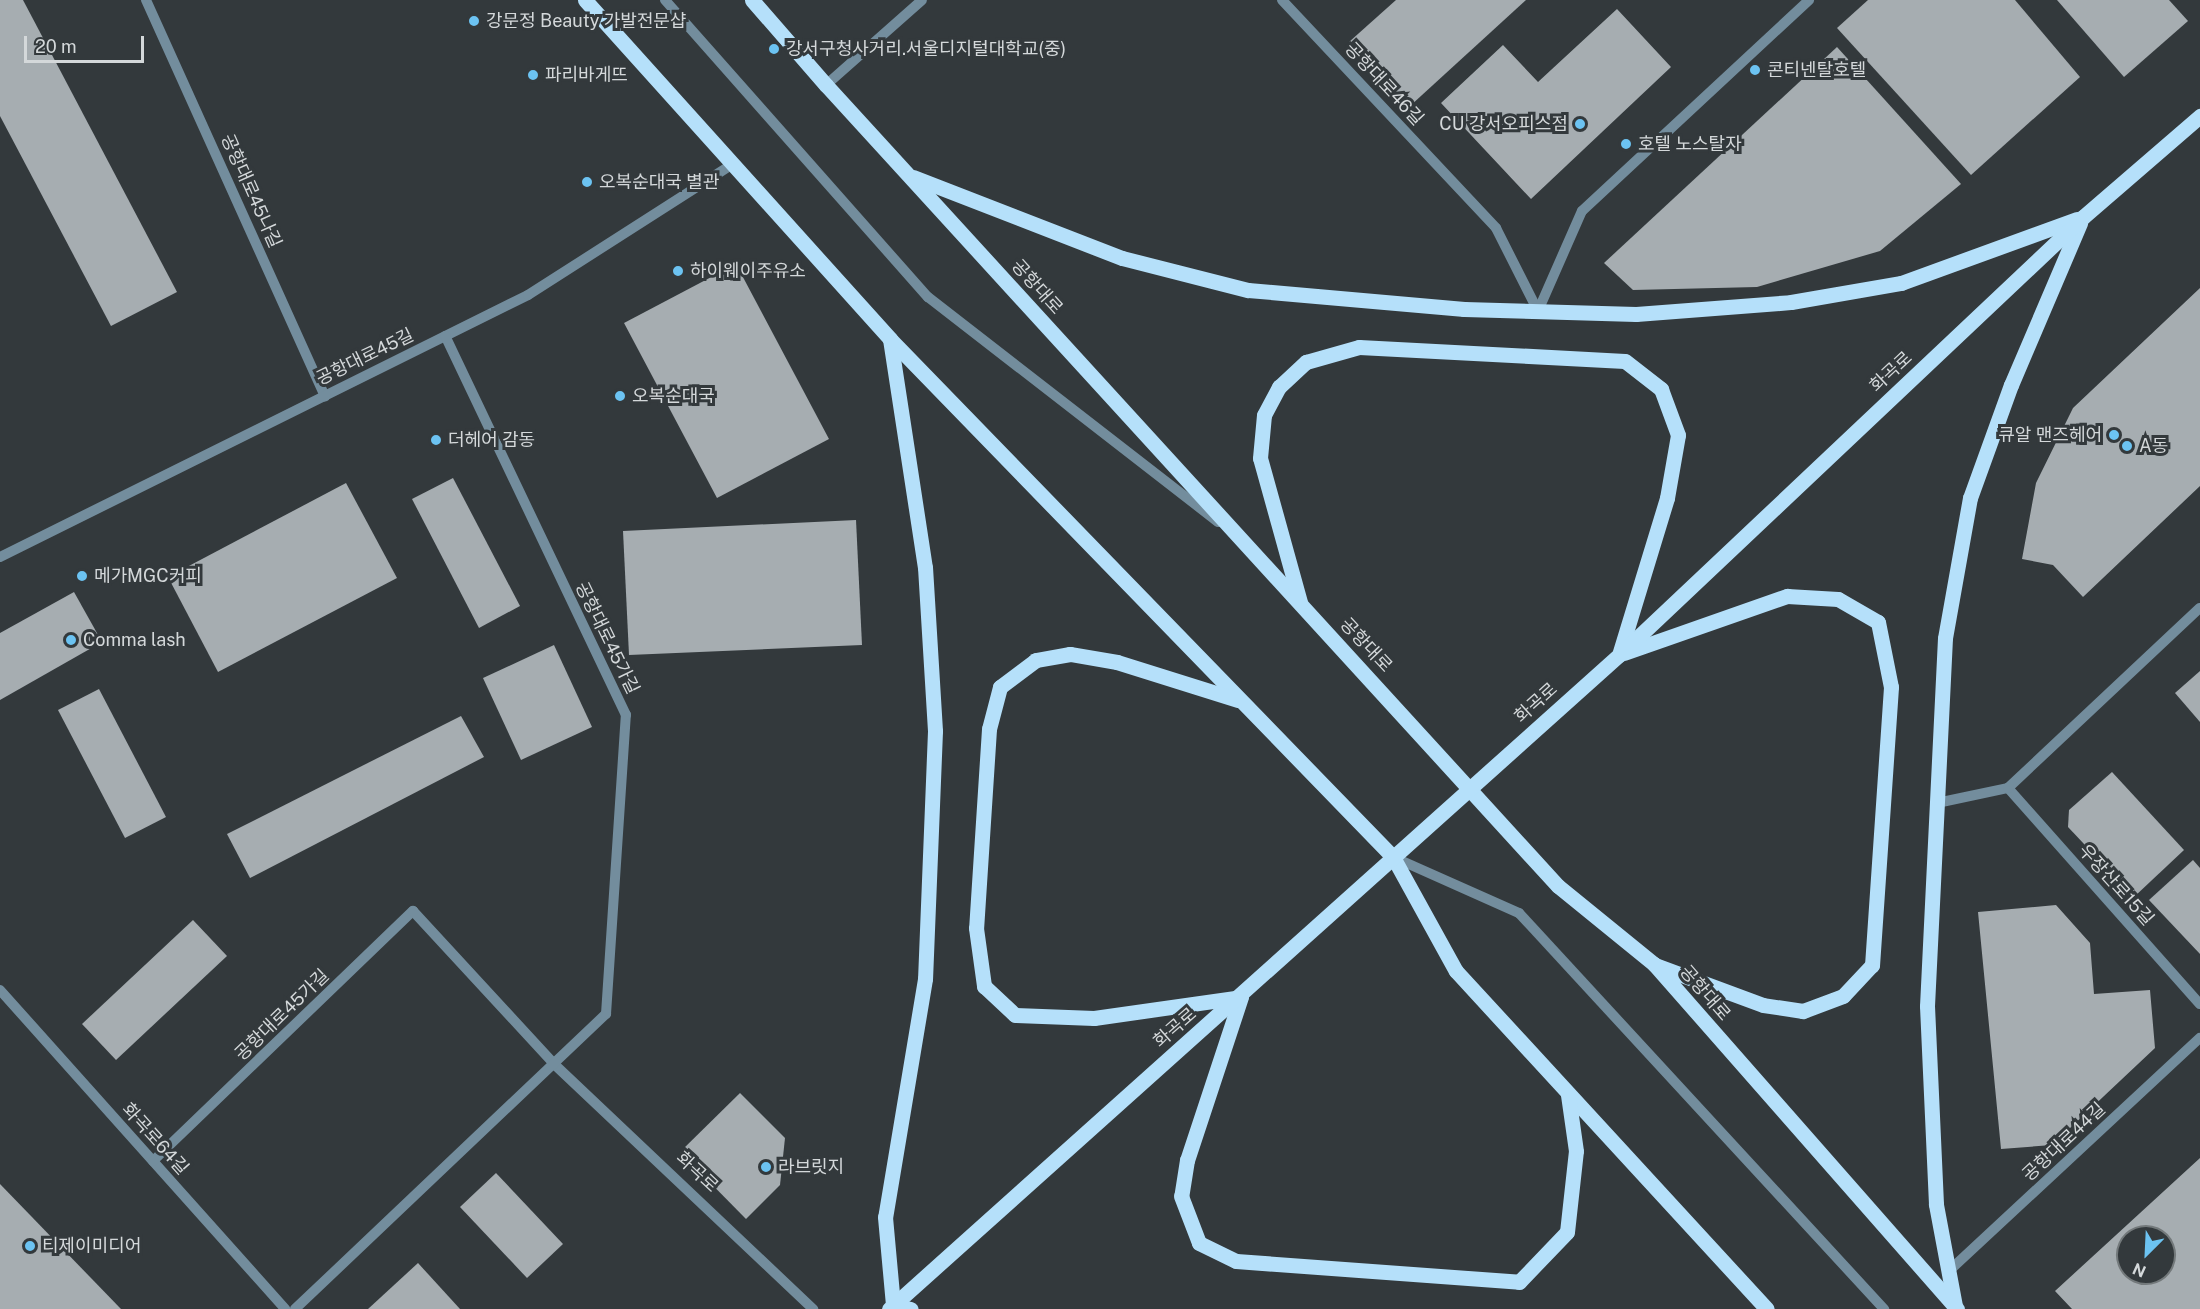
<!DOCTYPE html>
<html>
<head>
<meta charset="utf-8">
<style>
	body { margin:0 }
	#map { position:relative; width:2200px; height:1309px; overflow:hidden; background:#33393c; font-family:"Public Sans","Noto Sans KR",sans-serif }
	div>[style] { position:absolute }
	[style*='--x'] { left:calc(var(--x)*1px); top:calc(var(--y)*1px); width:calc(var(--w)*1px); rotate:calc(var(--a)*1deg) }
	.building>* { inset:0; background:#a6adb1 }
	.minor>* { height:10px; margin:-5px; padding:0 5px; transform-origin:5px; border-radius:5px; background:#738d9d }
	.major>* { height:15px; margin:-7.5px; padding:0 7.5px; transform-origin:7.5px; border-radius:7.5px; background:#b5e0fa }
	.dots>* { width:16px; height:16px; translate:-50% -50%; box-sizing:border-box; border:3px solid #33393c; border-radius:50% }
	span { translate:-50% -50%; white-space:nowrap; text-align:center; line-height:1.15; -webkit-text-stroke:6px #33393c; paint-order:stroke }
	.poi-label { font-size:18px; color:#d4d8da }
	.left { translate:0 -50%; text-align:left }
	.right { translate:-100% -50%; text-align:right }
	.street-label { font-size:18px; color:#d4d8da }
	.north { position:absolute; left:2116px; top:1225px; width:60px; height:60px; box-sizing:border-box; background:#33393c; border:2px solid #73797b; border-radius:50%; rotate:204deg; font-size:16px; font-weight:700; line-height:24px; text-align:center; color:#d4d8da }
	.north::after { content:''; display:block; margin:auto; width:21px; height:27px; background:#6cc3f2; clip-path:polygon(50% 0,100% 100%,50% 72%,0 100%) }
	.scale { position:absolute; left:24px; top:36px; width:120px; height:27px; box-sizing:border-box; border:3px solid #d4d8da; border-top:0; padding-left:8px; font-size:18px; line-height:21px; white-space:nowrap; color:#d4d8da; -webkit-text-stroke:4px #33393c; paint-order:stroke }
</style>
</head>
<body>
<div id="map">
	<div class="building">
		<div style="clip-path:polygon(0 0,23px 0,177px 292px,111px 326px,0 116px)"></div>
		<div style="clip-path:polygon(1396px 0,1526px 0,1410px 106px,1349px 42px)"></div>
		<div style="clip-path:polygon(1868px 0,2015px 0,2080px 77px,1971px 175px,1837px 28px)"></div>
		<div style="clip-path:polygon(2057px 0,2169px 0,2188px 21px,2124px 77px)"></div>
		<div style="clip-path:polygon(1617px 9px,1671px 67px,1531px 199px,1441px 103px,1503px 45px,1538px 82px)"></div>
		<div style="clip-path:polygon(1837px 47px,1961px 184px,1880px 251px,1757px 287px,1633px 290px,1604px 263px)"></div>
		<div style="clip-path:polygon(736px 264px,829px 439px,717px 498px,624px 323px)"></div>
		<div style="clip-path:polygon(2200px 288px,2200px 486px,2083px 597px,2053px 565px,2022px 559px,2036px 483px,2073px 408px)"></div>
		<div style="clip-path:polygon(453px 478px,520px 606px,479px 628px,412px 499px)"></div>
		<div style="clip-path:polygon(346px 483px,397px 578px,218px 672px,168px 577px)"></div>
		<div style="clip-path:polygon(856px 520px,862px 645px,629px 655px,623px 531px)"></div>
		<div style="clip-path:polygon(74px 592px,102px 642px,0 700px,0 633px)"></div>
		<div style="clip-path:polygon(554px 645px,592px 727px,521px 760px,483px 678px)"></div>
		<div style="clip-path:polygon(2200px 671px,2200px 722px,2175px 693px)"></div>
		<div style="clip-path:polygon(99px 689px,166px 817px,125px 838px,58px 710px)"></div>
		<div style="clip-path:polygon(461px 716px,484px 757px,250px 878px,227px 834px)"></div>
		<div style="clip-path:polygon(2112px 772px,2184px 850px,2134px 897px,2068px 827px,2069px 810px)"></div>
		<div style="clip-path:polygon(2193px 860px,2200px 868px,2200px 954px,2149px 900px)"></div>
		<div style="clip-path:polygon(2056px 905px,2090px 943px,2094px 994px,2150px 990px,2155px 1048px,2052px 1145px,2001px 1149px,1978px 912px)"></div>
		<div style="clip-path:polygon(193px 920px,227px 956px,116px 1060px,82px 1024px)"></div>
		<div style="clip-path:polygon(740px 1093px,785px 1138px,780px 1185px,746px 1219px,680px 1152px)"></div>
		<div style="clip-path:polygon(evenodd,2200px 1158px,2200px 1309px,2072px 1309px,2055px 1291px,2200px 1158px,2128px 1237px,2164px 1237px,2164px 1273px,2128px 1273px,2128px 1237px)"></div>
		<div style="clip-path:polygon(496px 1173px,563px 1244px,527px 1278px,460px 1207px)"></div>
		<div style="clip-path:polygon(0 1184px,121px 1309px,0 1309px)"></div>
		<div style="clip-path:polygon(418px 1263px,460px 1309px,368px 1309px)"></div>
	</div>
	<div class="minor">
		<div style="--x:146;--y:0;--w:435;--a:65.7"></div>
		<div style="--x:665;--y:0;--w:397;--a:48.5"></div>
		<div style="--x:928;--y:297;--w:367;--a:37.8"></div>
		<div style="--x:1282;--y:0;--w:313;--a:46.8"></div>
		<div style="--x:1496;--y:228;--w:93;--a:63.2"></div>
		<div style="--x:826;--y:85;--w:128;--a:-41.5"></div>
		<div style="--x:1538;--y:311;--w:109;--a:-66.3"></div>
		<div style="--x:1582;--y:211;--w:310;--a:-42.9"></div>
		<div style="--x:0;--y:557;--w:589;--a:-26.39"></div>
		<div style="--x:528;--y:295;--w:243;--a:-32.6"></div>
		<div style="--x:2008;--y:788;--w:289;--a:48.4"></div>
		<div style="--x:1937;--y:803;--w:73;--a:-11.9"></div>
		<div style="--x:2008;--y:788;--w:263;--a:-43.2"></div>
		<div style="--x:1393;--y:857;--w:138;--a:24"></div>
		<div style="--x:1519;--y:913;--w:539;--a:47.33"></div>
		<div style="--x:0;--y:990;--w:428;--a:48.2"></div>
		<div style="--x:153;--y:1161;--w:361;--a:-43.9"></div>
		<div style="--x:413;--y:911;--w:208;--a:47.3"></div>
		<div style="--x:554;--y:1064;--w:357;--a:43.4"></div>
		<div style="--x:1950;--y:1270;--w:341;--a:-42.9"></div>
		<div style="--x:295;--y:1309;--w:429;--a:-43.5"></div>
		<div style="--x:606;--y:1014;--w:300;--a:-86.2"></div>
		<div style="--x:626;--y:715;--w:420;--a:-115.5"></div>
	</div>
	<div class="major">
		<div style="--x:585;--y:0;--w:456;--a:48"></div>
		<div style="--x:890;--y:339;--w:722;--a:45.84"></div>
		<div style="--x:1393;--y:857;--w:130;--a:61.1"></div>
		<div style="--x:1456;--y:971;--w:459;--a:47.4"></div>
		<div style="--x:752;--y:0;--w:113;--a:49"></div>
		<div style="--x:826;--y:85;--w:1085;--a:47.58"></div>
		<div style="--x:1558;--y:886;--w:124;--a:39.1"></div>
		<div style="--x:1654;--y:964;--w:459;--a:48.7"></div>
		<div style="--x:913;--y:177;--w:224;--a:21.2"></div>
		<div style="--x:1122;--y:258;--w:130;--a:14.3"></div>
		<div style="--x:1248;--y:290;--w:217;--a:5"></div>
		<div style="--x:1464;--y:309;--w:172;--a:1.7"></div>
		<div style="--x:1636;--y:314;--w:155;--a:-4.4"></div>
		<div style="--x:1791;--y:302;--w:112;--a:-9.8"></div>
		<div style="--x:1901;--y:283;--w:187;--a:-20"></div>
		<div style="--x:890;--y:339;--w:231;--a:81.3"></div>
		<div style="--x:925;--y:567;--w:164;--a:86.5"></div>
		<div style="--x:935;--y:731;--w:248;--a:92.3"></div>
		<div style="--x:925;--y:979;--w:241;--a:99.5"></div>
		<div style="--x:885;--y:1217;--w:88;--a:84.8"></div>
		<div style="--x:1300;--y:602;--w:149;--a:-105.5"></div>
		<div style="--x:1260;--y:458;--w:43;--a:-84.7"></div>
		<div style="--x:1264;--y:415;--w:32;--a:-62"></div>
		<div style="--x:1279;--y:387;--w:37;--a:-43"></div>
		<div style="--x:1306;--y:362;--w:55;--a:-15.8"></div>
		<div style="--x:1359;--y:347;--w:266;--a:3"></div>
		<div style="--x:1625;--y:361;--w:46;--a:37.9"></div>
		<div style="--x:1661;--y:389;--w:49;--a:69.7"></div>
		<div style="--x:1678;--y:435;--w:64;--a:99.9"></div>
		<div style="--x:1667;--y:498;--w:161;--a:107"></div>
		<div style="--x:1624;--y:653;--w:173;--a:-19.3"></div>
		<div style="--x:1787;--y:596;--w:51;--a:3.4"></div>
		<div style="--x:1838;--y:599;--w:46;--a:29.9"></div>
		<div style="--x:1878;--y:622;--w:66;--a:78.7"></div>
		<div style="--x:1891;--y:687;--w:279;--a:93.9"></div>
		<div style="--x:1872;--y:965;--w:42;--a:133.1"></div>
		<div style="--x:1843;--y:996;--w:43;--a:159.4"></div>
		<div style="--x:1803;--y:1011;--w:40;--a:-171.5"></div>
		<div style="--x:1763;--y:1005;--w:115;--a:-159.7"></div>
		<div style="--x:1238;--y:700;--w:127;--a:-162.6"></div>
		<div style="--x:1117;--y:662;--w:48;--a:-170.3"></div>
		<div style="--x:1070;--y:654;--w:35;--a:170"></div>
		<div style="--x:1036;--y:660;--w:45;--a:143.1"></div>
		<div style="--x:1000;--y:687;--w:43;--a:104.7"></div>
		<div style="--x:989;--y:729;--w:199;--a:93.7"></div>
		<div style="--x:976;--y:928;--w:59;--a:82.1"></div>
		<div style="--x:984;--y:986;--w:42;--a:43.1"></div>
		<div style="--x:1015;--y:1015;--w:79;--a:2.2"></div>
		<div style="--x:1094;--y:1018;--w:148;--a:-8.1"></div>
		<div style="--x:1241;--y:997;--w:172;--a:108.3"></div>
		<div style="--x:1187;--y:1160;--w:36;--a:99"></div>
		<div style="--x:1181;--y:1196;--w:50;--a:69"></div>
		<div style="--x:1199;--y:1243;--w:41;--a:25.9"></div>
		<div style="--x:1236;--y:1261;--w:284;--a:4.2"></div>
		<div style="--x:1519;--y:1282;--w:69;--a:-46.2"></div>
		<div style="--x:1567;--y:1232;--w:81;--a:-83.7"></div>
		<div style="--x:1576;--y:1151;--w:57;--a:-98.1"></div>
		<div style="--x:893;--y:1305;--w:18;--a:13"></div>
		<div style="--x:1955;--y:1306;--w:104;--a:-100.6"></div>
		<div style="--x:1936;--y:1204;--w:198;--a:-92.6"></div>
		<div style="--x:1927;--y:1006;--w:368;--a:-87.2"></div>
		<div style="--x:1945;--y:638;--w:142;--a:-79.9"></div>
		<div style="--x:1970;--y:498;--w:120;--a:-70.1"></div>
		<div style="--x:2011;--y:385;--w:176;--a:-66.9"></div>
		<div style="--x:889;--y:1309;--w:980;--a:-41.86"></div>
		<div style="--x:1619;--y:655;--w:638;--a:-43.35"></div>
		<div style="--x:2083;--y:217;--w:155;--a:-40.8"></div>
	</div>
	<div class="dots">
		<div style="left:474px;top:21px;background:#6cc3f2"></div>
		<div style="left:774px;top:49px;background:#6cc3f2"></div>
		<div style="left:1755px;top:70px;background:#6cc3f2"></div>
		<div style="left:533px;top:75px;background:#6cc3f2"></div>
		<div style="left:1580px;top:124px;background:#6cc3f2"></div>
		<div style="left:1626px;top:144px;background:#6cc3f2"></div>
		<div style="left:587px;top:182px;background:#6cc3f2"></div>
		<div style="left:678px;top:271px;background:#6cc3f2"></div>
		<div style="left:620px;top:396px;background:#6cc3f2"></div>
		<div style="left:2114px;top:435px;background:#6cc3f2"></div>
		<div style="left:436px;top:440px;background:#6cc3f2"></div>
		<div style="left:2127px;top:446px;background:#6cc3f2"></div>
		<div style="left:82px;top:576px;background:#6cc3f2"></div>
		<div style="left:71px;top:640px;background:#6cc3f2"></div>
		<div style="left:766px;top:1167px;background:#6cc3f2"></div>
		<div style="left:30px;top:1246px;background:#6cc3f2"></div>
	</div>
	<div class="poi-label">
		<span class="left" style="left:486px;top:21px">강문정 Beauty 가발전문샵</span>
		<span class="left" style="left:786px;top:49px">강서구청사거리.서울디지털대학교(중)</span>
		<span class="left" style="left:1767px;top:70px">콘티넨탈호텔</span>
		<span class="left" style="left:545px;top:75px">파리바게뜨</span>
		<span class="right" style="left:1568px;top:124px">CU 강서오피스점</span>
		<span class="left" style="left:1638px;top:144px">호텔 노스탈자</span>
		<span class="left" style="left:599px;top:182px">오복순대국 별관</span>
		<span class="left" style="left:690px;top:271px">하이웨이주유소</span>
		<span class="left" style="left:632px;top:396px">오복순대국</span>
		<span class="right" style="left:2102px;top:435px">큐알 맨즈헤어</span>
		<span class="left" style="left:448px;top:440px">더헤어 감동</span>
		<span class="left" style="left:2139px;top:446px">A동</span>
		<span class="left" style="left:94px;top:576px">메가MGC커피</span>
		<span class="left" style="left:83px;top:640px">Comma lash</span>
		<span class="left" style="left:778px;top:1167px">라브릿지</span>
		<span class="left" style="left:42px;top:1246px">티제이미디어</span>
	</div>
	<div class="street-label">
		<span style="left:1384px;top:84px;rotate:47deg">공항대로46길</span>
		<span style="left:251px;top:191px;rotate:66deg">공항대로45나길</span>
		<span style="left:1037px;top:287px;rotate:48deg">공항대로</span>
		<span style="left:365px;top:357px;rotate:-26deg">공항대로45길</span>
		<span style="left:1891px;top:372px;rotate:-43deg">화곡로</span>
		<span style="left:607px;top:638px;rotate:64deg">공항대로45가길</span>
		<span style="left:1366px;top:645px;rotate:47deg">공항대로</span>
		<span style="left:1536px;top:703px;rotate:-42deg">화곡로</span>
		<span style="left:2116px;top:885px;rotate:48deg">우장산로15길</span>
		<span style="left:1705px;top:993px;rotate:49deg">공항대로</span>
		<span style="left:282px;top:1015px;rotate:-44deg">공항대로45가길</span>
		<span style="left:1175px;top:1028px;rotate:-41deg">화곡로</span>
		<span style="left:155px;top:1139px;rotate:48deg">화곡로64길</span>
		<span style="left:2064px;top:1142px;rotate:-43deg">공항대로44길</span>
		<span style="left:697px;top:1172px;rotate:43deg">화곡로</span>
	</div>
	<div class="north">N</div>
	<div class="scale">20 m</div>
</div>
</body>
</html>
